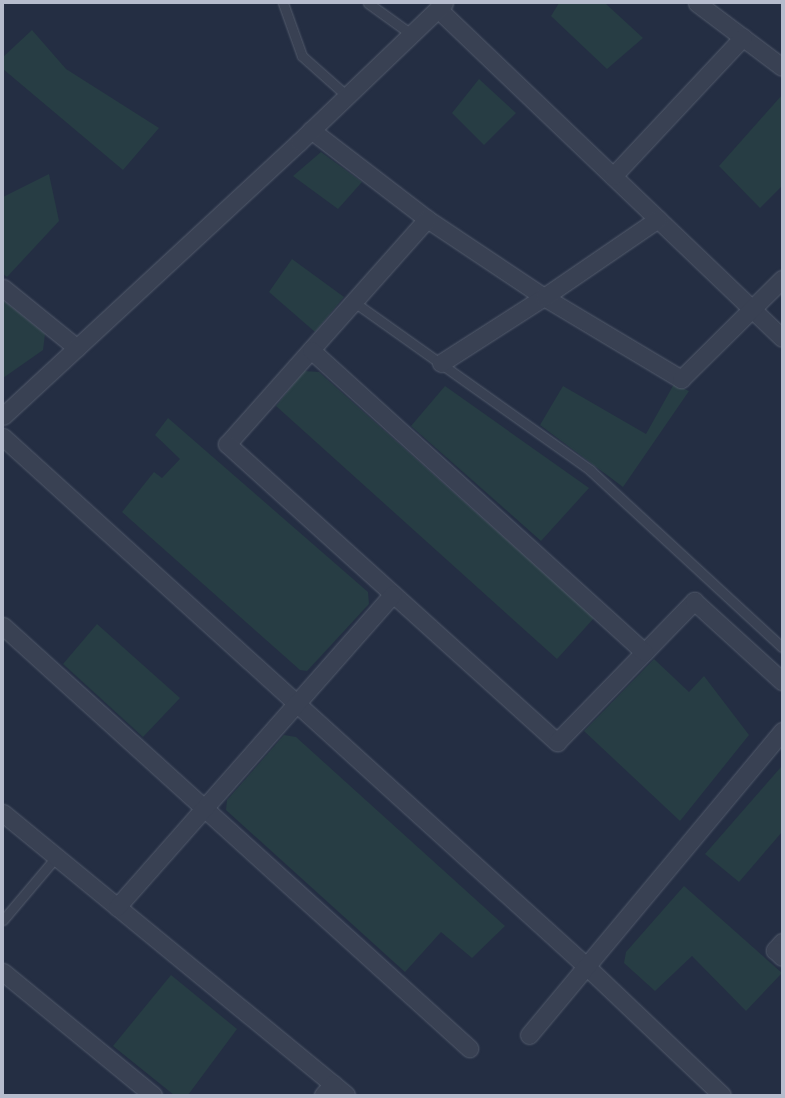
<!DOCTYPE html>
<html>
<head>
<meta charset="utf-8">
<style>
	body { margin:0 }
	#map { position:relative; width:785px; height:1098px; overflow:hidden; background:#242e43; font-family:"Space Grotesk",sans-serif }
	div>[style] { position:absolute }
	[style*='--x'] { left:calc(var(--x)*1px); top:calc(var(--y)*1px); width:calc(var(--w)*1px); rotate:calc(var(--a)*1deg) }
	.green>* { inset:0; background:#273d44 }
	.roads { filter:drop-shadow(0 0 1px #545c6d) drop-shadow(0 0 1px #545c6d) }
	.lane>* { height:9px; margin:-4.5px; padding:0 4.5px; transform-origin:4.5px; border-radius:4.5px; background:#394153 }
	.street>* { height:17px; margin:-8.5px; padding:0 8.5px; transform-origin:8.5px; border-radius:8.5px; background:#394153 }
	span { translate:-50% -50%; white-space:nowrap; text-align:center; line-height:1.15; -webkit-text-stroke:4px #1e2638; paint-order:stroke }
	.frame { position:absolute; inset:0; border:4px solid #b6bccd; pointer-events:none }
</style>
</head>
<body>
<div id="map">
	<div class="green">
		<div style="clip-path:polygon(559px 3px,605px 3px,643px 38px,607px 69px,551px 16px)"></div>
		<div style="clip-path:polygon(32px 30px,66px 69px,159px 128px,123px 170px,3px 69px,3px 57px)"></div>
		<div style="clip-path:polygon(479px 79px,516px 113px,484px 145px,452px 113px)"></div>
		<div style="clip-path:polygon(782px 95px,782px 186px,760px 208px,719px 166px)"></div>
		<div style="clip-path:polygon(321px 152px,362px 182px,338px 209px,293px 176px)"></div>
		<div style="clip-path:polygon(49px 174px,59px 221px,7px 277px,3px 274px,3px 197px)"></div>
		<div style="clip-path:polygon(292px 259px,344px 297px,315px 332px,269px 292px)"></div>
		<div style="clip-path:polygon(3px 300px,45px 334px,43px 350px,3px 378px)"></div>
		<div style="clip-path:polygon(304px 371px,319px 372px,594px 618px,557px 659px,276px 406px)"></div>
		<div style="clip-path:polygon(674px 384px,689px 391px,623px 487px,540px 425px,563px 386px,646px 434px)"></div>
		<div style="clip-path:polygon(445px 386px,589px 488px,541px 541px,411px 426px)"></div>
		<div style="clip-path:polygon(168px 418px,368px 592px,369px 604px,307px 671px,300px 670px,122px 512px,154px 472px,162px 478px,180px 459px,155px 435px)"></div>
		<div style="clip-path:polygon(97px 624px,180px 698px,143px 737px,63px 664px)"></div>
		<div style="clip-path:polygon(654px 659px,689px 692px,704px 676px,749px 735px,680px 821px,584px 731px)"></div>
		<div style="clip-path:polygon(284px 735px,296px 737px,505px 926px,472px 958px,441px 932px,405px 972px,226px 810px,227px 800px)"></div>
		<div style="clip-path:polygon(781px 767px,782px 832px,739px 882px,705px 854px)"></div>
		<div style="clip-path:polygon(684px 886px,782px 973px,746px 1011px,692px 956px,655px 991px,624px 963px,626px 952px)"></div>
		<div style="clip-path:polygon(171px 975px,237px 1029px,188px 1095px,174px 1095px,113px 1046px)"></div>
	</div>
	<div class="roads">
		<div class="lane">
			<div style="--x:283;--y:3;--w:56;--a:70.3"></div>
			<div style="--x:302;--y:56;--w:60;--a:41.6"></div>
			<div style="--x:368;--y:3;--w:53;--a:35.8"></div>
			<div style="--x:354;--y:302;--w:290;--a:35.4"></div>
			<div style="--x:590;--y:470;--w:261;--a:42.7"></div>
			<div style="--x:3;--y:920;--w:82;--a:-49.9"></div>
		</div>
		<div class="street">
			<div style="--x:697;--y:3;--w:106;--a:37"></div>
			<div style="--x:438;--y:9;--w:476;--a:43.7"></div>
			<div style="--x:311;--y:130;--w:146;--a:37.5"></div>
			<div style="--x:427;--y:219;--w:141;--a:33.7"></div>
			<div style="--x:544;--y:297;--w:160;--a:30.9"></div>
			<div style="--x:681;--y:379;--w:142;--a:-44.7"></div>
			<div style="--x:613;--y:176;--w:190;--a:-46.9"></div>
			<div style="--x:427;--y:219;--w:301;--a:131.6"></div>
			<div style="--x:227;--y:444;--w:445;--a:42.1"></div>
			<div style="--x:557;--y:742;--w:197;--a:-45.8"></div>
			<div style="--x:694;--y:601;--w:119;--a:42.3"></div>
			<div style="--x:3;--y:288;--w:95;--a:39"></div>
			<div style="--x:311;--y:350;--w:450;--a:42.2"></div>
			<div style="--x:441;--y:363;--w:122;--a:-32.7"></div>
			<div style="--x:544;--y:297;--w:138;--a:-34.4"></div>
			<div style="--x:3;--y:416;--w:403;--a:-42.8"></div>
			<div style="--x:299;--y:142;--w:201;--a:-43.8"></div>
			<div style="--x:3;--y:437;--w:787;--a:42.22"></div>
			<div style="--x:586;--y:966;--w:187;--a:43.5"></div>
			<div style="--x:3;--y:626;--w:629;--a:42.16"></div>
			<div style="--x:3;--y:813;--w:444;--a:39.4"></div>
			<div style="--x:117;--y:907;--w:417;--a:-48.6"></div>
			<div style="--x:782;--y:942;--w:11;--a:131"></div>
			<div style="--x:775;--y:950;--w:10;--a:45"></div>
			<div style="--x:3;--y:972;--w:194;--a:39.4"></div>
			<div style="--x:529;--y:1035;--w:396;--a:-50.2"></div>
			<div style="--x:323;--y:1095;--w:15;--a:-48"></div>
		</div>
	</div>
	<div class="frame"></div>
</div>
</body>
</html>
